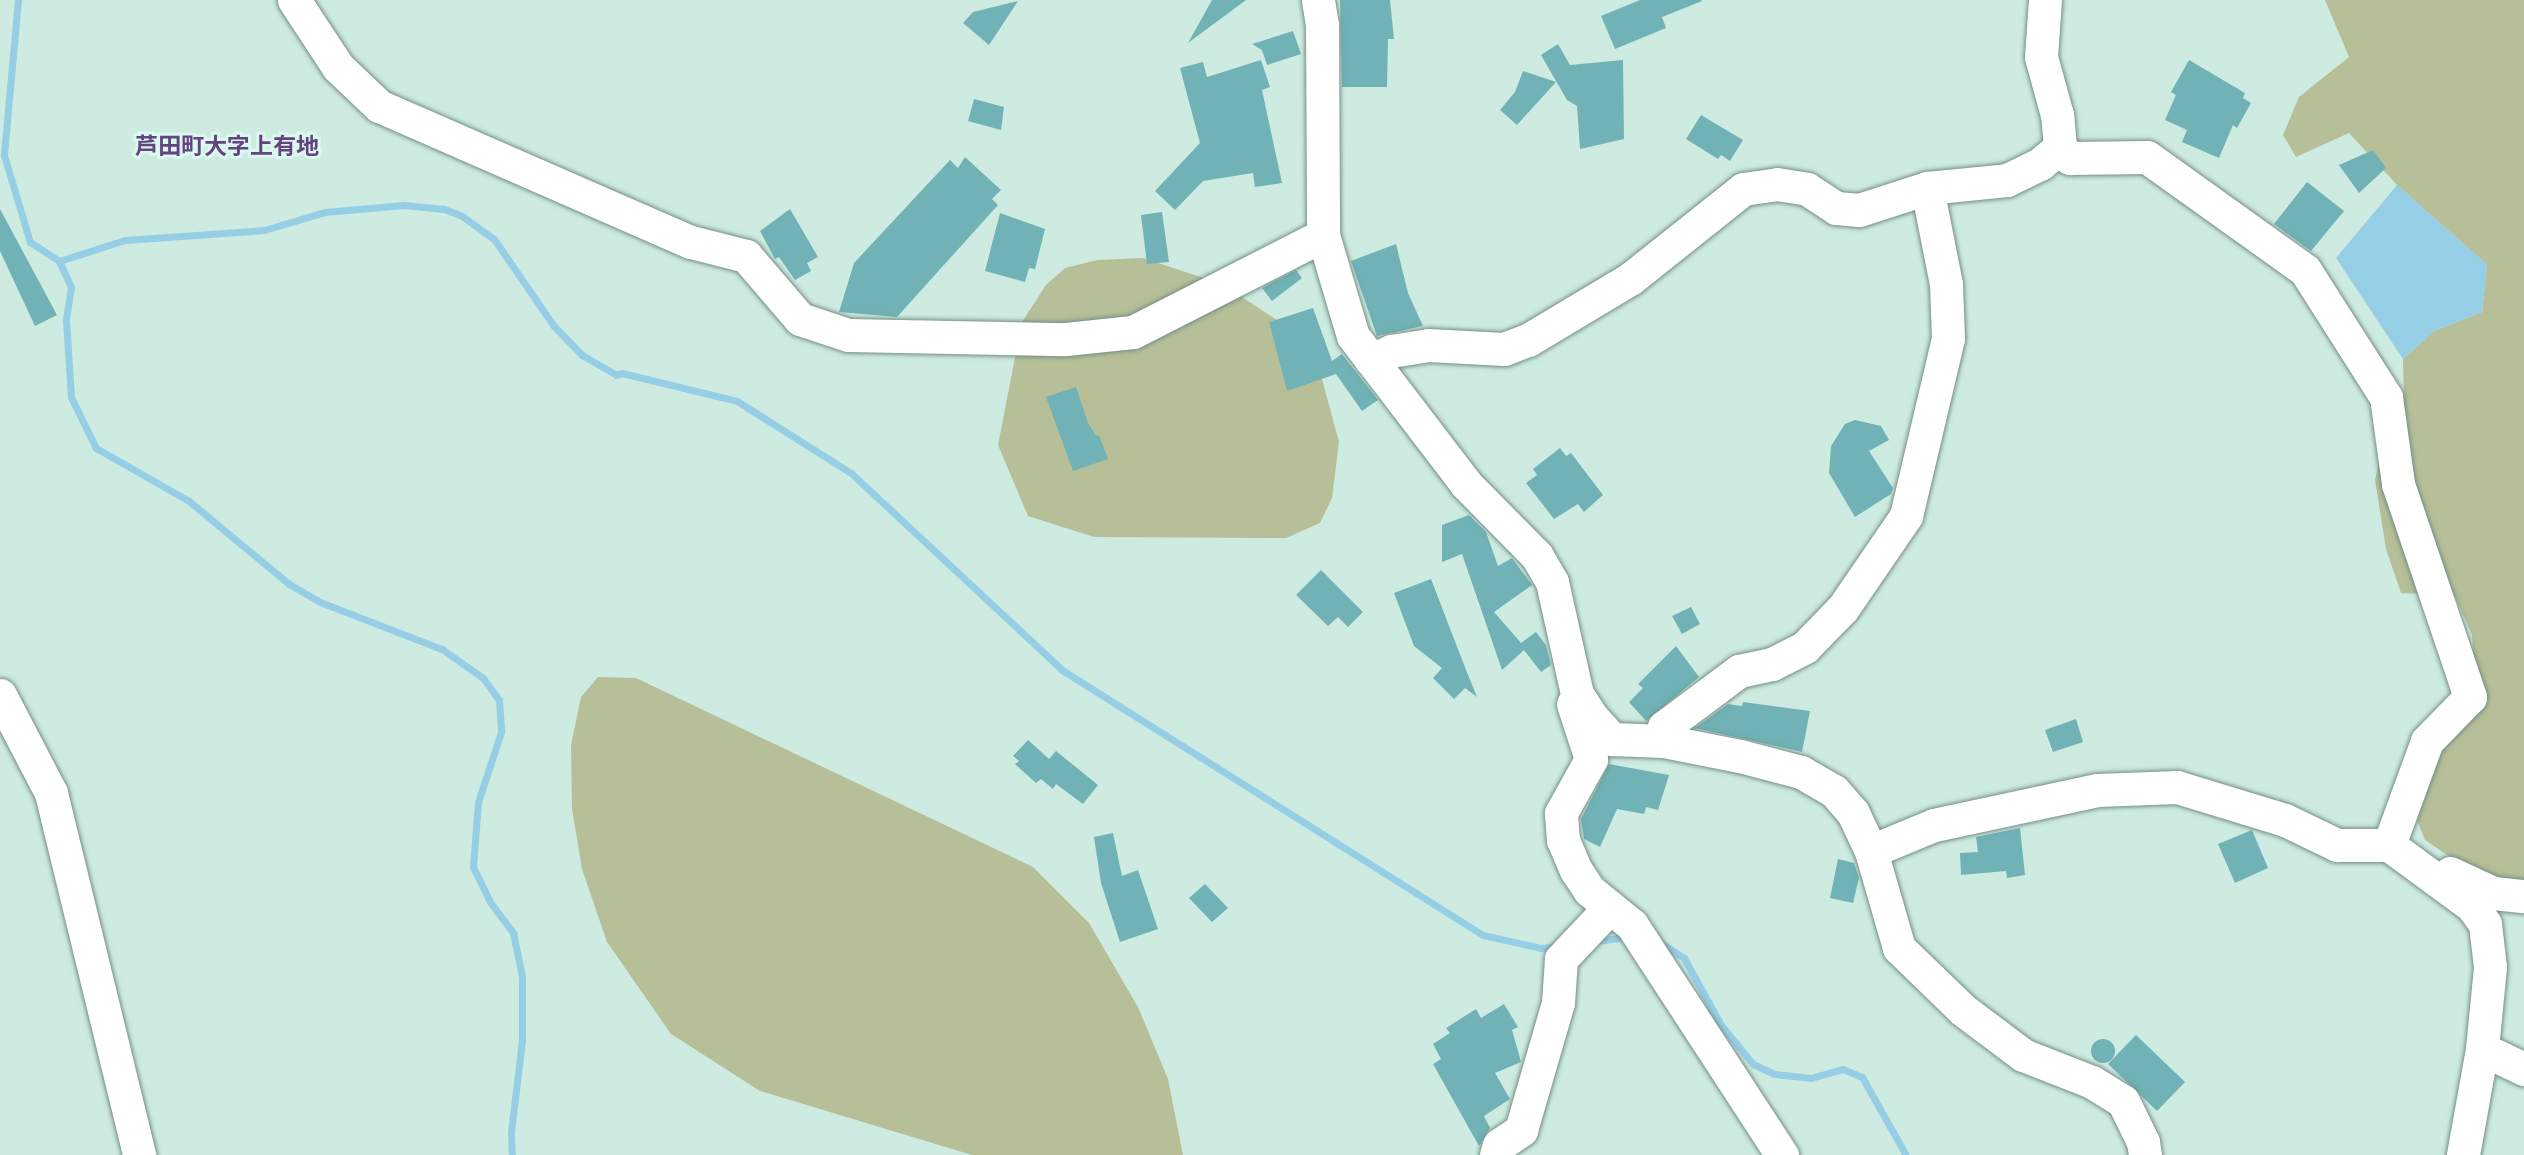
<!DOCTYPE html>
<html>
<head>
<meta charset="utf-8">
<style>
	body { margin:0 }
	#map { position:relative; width:2524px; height:1155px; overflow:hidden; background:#ceebe1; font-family:"Golos Text","Noto Sans JP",sans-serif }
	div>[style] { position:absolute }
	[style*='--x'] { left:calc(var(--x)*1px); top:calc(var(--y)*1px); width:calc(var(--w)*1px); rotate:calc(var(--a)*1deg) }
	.green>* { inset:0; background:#b6bf97 }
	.water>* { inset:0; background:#96cee6 }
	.stream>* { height:7px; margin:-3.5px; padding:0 3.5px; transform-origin:3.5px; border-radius:3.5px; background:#96cee6 }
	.building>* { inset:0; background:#70b2b5 }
	.round { border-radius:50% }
	.roads { filter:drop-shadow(0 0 2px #748f86) drop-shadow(0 0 2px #748f86) }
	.minor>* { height:33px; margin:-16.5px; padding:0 16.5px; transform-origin:16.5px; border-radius:16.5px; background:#fff }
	span { translate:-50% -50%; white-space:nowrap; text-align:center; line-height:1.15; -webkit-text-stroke:6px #dbf8ee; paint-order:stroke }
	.quarter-label { font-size:23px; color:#644480; font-weight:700 }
</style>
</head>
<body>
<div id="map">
	<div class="green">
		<div style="clip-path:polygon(2325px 0,2524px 0,2524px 907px,2425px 840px,2415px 815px,2431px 757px,2476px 693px,2472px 635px,2455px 596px,2401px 593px,2386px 549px,2375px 480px,2385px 437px,2404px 406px,2403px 359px,2434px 331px,2482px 312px,2487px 265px,2397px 185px,2349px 133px,2296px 157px,2283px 135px,2299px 97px,2349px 57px)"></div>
		<div style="clip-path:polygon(1143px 258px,1222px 284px,1297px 333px,1322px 379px,1339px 442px,1332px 498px,1320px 523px,1286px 538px,1094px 537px,1028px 516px,998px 445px,1022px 322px,1046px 285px,1065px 268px,1097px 260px)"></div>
		<div style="clip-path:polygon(598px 677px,636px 678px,1033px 867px,1089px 923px,1138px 1007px,1168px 1079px,1183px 1155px,972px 1155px,760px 1091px,671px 1034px,607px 942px,582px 869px,572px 809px,571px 745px,581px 697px)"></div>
	</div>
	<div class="water">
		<div style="clip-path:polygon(2397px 185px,2487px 265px,2482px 312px,2434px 331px,2403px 359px,2336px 258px)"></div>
	</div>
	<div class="stream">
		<div style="--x:18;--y:0;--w:156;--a:95.2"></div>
		<div style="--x:4;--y:155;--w:91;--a:73.4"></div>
		<div style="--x:30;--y:242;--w:35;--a:33"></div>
		<div style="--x:59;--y:261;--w:29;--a:65"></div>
		<div style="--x:71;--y:287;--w:33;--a:99"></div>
		<div style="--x:66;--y:320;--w:77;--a:86.3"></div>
		<div style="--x:71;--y:397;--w:57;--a:63.9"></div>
		<div style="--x:96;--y:448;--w:107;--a:29.7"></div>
		<div style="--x:189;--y:501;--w:130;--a:39.7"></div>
		<div style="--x:289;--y:584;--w:36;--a:30"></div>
		<div style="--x:320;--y:602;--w:131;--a:21.1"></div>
		<div style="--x:442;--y:649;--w:50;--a:35.3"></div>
		<div style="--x:483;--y:678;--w:27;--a:54"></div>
		<div style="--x:499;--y:700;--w:32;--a:86"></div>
		<div style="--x:501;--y:732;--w:74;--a:108.2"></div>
		<div style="--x:478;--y:802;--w:65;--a:94.4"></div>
		<div style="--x:473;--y:867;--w:39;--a:64"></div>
		<div style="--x:490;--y:902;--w:39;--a:53"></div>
		<div style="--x:513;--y:933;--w:44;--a:78.2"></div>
		<div style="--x:522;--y:976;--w:64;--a:90"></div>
		<div style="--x:522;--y:1040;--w:93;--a:96.8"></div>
		<div style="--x:511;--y:1132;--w:23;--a:88"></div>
		<div style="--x:59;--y:261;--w:69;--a:-17.7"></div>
		<div style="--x:125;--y:240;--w:139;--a:-4.1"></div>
		<div style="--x:264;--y:230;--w:64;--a:-16.4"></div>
		<div style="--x:325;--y:212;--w:79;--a:-5.1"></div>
		<div style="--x:404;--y:205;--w:40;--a:5.7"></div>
		<div style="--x:444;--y:209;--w:19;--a:21"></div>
		<div style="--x:462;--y:216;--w:39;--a:36"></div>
		<div style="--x:494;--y:239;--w:104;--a:55.5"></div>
		<div style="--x:553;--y:325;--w:42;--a:46"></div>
		<div style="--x:582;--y:355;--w:39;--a:30"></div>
		<div style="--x:616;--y:375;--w:6;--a:-18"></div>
		<div style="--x:622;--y:373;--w:118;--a:13.7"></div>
		<div style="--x:737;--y:401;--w:135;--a:32.3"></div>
		<div style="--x:851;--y:473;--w:289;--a:43"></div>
		<div style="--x:1062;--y:670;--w:497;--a:32.2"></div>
		<div style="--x:1483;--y:935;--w:59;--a:12.6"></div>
		<div style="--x:1541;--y:948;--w:18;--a:-6"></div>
		<div style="--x:1595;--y:941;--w:33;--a:-7"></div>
		<div style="--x:1658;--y:941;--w:31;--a:33"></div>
		<div style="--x:1684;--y:958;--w:77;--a:61.1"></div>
		<div style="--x:1721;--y:1025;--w:50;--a:50.6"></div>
		<div style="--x:1753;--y:1064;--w:23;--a:25"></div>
		<div style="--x:1774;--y:1074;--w:37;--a:6"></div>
		<div style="--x:1811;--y:1078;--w:33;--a:-16"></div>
		<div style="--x:1843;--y:1069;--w:21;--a:23"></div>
		<div style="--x:1862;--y:1077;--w:90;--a:60.6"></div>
	</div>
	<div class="building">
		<div style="clip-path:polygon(1212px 0,1246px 0,1188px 43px)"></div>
		<div style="clip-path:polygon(1340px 0,1390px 0,1394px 39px,1388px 39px,1387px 87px,1342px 87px)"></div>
		<div style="clip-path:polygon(1640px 0,1701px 0,1702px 1px,1662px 17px,1666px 28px,1615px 49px,1601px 16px)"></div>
		<div style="clip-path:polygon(1018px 1px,989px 45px,963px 23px,973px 12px)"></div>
		<div style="clip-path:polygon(1293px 31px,1301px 54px,1267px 65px,1262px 50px,1252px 44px)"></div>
		<div style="clip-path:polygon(1558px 44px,1570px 65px,1623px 60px,1624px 139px,1580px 149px,1577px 106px,1567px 100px,1541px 55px)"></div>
		<div style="clip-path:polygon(1261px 60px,1270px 87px,1262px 90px,1282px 183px,1255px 187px,1253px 173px,1203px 181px,1175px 210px,1155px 191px,1200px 143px,1180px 68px,1203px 62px,1207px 77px)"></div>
		<div style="clip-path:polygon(2189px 60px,2245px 93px,2243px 98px,2251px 103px,2237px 128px,2233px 125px,2219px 158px,2182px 142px,2187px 130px,2165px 120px,2176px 95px,2171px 92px)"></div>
		<div style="clip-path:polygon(1523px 71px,1556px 82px,1517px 125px,1500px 110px,1515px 92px)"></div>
		<div style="clip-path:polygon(974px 99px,1004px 107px,1001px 130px,968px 121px)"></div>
		<div style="clip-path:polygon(1701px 115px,1743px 140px,1730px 161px,1721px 155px,1718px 159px,1686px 139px)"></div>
		<div style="clip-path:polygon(2373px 150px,2386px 168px,2359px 193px,2339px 165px)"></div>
		<div style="clip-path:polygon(965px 157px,1001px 190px,992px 199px,998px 205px,897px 317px,839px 312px,854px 263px,950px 160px,958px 168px)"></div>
		<div style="clip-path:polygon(2307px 182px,2344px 211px,2311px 251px,2274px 224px)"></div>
		<div style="clip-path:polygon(0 209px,57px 315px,35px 326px,0 251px)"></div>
		<div style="clip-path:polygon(790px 209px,818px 257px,807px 263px,811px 271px,795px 280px,779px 257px,775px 259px,760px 231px)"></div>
		<div style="clip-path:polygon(1162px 212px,1169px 262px,1147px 264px,1141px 215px)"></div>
		<div style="clip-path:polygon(1000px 213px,1045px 229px,1035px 269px,1029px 268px,1025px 282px,985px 271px)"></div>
		<div style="clip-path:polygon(1396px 244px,1408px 293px,1423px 326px,1377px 336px,1351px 261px)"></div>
		<div style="clip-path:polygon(1296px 270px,1302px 278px,1272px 301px,1262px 288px)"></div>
		<div style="clip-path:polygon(1313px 308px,1332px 361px,1342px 354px,1378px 400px,1362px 411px,1336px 374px,1287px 391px,1269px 322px)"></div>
		<div style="clip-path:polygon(1076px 387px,1088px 423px,1096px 436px,1099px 435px,1108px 459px,1073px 471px,1046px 397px)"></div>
		<div style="clip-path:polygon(1855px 420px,1881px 426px,1889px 440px,1869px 451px,1893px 488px,1891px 494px,1855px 517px,1829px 473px,1831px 446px,1845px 424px)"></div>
		<div style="clip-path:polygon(1560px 448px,1566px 456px,1571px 453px,1603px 495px,1584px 512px,1578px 504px,1554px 519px,1526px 483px,1537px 475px,1533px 469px)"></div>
		<div style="clip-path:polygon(1469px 515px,1486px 532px,1498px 566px,1512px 558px,1532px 585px,1494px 612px,1521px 643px,1536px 632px,1546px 645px,1551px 665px,1541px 672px,1524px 650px,1502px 670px,1462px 554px,1442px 562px,1442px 525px)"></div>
		<div style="clip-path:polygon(1321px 570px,1363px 612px,1348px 627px,1338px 617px,1328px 626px,1296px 595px)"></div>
		<div style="clip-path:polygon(1431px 579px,1466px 670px,1477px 697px,1465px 688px,1454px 699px,1433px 678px,1442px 668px,1414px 646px,1394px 593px)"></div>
		<div style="clip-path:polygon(1691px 607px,1700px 624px,1682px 634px,1672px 616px)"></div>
		<div style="clip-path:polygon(1676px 646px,1699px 677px,1646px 721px,1629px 702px,1643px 688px,1638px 684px)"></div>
		<div style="clip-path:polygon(1743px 702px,1810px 711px,1802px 752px,1695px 728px,1728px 704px,1742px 706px)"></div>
		<div style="clip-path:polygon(2076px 719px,2083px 742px,2053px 752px,2045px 730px)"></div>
		<div style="clip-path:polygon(1028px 740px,1049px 759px,1056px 751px,1098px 785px,1083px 804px,1056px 784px,1053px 789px,1041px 779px,1036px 783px,1015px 764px,1019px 761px,1013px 756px)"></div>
		<div style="clip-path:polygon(1609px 764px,1669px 775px,1658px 810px,1646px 807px,1644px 814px,1617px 809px,1600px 847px,1584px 839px,1581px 819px)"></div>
		<div style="clip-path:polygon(2020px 828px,2025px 875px,2007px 878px,2006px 871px,1961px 875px,1960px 853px,1978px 852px,1976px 837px)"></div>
		<div style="clip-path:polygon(2252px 830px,2268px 868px,2235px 883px,2218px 844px)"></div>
		<div style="clip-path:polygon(1113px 833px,1122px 876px,1138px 870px,1158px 929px,1120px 942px,1101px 883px,1094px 837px)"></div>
		<div style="clip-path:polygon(1838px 859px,1854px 863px,1859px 878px,1853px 903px,1830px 898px)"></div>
		<div style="clip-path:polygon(1205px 884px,1228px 908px,1212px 922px,1189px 898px)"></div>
		<div style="clip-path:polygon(1504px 1004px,1518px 1027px,1512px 1030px,1521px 1062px,1495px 1073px,1510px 1099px,1484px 1116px,1490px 1128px,1479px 1146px,1433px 1064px,1441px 1059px,1433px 1044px,1450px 1033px,1446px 1028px,1476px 1009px,1481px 1018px)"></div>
		<div style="clip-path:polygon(2136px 1035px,2185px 1082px,2157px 1111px,2108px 1064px)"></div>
		<div class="round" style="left:2091px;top:1039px;width:24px;height:24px"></div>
	</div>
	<div class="roads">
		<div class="minor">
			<div style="--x:294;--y:0;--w:80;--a:56.7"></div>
			<div style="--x:338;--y:67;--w:57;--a:43.6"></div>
			<div style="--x:379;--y:106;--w:340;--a:23.6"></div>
			<div style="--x:691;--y:242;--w:57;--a:14.3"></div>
			<div style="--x:746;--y:256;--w:83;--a:49.4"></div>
			<div style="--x:800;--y:319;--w:51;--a:18.4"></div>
			<div style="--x:848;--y:335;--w:218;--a:1.1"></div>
			<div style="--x:1066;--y:339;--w:67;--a:-6"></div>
			<div style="--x:1133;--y:332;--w:213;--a:-27"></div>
			<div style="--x:1318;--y:0;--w:25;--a:81"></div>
			<div style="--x:1322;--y:25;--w:210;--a:89.7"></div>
			<div style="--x:1323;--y:235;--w:105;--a:73.5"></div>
			<div style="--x:1353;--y:336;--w:186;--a:52.6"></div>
			<div style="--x:1466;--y:484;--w:101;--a:45.4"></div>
			<div style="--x:1537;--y:556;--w:30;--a:60"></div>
			<div style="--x:1552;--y:582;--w:115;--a:77.4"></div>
			<div style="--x:1577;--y:694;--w:27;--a:57"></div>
			<div style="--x:1592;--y:717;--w:30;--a:48"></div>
			<div style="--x:1612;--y:739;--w:52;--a:2.2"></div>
			<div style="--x:1664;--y:741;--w:77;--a:11.2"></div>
			<div style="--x:1740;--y:756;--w:63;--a:14.7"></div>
			<div style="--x:1801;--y:772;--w:38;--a:30"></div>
			<div style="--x:1834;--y:791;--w:29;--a:49"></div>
			<div style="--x:1853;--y:813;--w:42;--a:64.7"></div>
			<div style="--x:1871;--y:851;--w:101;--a:73.9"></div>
			<div style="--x:1899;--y:948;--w:89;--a:44.1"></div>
			<div style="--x:1963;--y:1010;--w:75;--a:36.9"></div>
			<div style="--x:2023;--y:1055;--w:74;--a:21.4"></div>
			<div style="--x:2092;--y:1082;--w:36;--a:32"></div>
			<div style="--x:2123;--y:1101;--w:46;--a:64"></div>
			<div style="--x:2143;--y:1142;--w:13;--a:81"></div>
			<div style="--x:2060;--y:147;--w:15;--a:48"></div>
			<div style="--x:2070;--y:158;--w:77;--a:-0.7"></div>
			<div style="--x:2147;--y:157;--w:194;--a:35.6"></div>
			<div style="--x:2305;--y:270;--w:151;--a:57.5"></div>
			<div style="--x:2386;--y:397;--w:88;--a:82.1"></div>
			<div style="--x:2398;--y:484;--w:225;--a:71.3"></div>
			<div style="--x:2470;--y:697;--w:62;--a:134.3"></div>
			<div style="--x:2427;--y:741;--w:111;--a:110.1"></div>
			<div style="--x:1371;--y:360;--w:22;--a:-24"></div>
			<div style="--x:1391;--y:351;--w:37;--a:-9"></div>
			<div style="--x:1428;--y:345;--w:76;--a:3"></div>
			<div style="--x:1504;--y:349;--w:26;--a:-21"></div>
			<div style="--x:1528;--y:340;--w:119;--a:-30.9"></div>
			<div style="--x:1630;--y:279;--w:144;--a:-38.5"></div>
			<div style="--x:1743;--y:189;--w:34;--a:-8"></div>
			<div style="--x:1777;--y:184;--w:30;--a:9"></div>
			<div style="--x:1807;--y:189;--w:35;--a:33"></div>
			<div style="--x:1836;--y:208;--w:23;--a:5"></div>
			<div style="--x:1859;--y:210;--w:71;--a:-17.9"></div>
			<div style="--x:1927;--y:188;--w:80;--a:-5.7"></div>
			<div style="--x:2007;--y:180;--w:37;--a:-26"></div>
			<div style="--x:2040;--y:164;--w:26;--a:-40"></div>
			<div style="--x:2060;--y:147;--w:32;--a:-95"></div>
			<div style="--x:2057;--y:115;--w:60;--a:-105.4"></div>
			<div style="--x:2041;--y:57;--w:57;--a:-86"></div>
			<div style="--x:0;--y:695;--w:110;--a:62.5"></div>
			<div style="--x:51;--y:793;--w:373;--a:76.3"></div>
			<div style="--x:1573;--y:704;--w:58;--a:71.9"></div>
			<div style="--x:1591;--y:759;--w:62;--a:119.1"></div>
			<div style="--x:1561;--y:813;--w:27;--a:86"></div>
			<div style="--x:1563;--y:840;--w:33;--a:67"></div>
			<div style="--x:1576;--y:870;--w:24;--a:57"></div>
			<div style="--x:1589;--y:890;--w:55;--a:39.1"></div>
			<div style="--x:1632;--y:925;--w:275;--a:56.9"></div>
			<div style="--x:1664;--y:741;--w:14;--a:-90"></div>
			<div style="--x:1664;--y:727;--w:94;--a:-36.7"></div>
			<div style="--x:1739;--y:671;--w:34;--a:-12"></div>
			<div style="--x:1772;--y:664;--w:37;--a:-27"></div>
			<div style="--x:1805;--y:647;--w:54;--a:-45.7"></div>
			<div style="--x:1843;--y:608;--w:112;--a:-55.6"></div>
			<div style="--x:1906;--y:516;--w:183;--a:-76.7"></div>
			<div style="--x:1948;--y:338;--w:54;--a:-92.1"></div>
			<div style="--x:1946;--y:284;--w:98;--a:-101.2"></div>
			<div style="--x:1871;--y:851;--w:68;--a:-22.4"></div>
			<div style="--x:1934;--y:825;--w:167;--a:-12.1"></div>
			<div style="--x:2097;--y:790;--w:80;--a:-2.1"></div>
			<div style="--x:2177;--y:787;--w:113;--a:17"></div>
			<div style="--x:2285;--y:820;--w:58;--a:25.7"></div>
			<div style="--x:2337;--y:845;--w:52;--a:0"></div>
			<div style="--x:2389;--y:845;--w:103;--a:36.3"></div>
			<div style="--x:2472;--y:906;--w:22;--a:54"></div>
			<div style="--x:2485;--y:924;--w:43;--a:83.4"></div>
			<div style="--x:2490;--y:967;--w:82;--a:95.6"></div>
			<div style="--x:2482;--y:1049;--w:108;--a:100.2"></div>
			<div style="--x:2450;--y:873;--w:47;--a:24.9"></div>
			<div style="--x:2493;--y:893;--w:31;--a:6"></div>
			<div style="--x:2482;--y:1049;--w:47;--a:25.5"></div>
			<div style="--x:1496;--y:1155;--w:10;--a:-73"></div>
			<div style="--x:1499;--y:1145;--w:27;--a:-34"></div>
			<div style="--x:1521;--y:1130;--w:132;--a:-73.8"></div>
			<div style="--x:1558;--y:1003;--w:44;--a:-86.1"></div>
			<div style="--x:1561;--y:959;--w:71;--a:-46.7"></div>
		</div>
	</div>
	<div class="quarter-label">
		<span style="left:227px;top:145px">芦田町大字上有地</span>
	</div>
</div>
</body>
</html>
